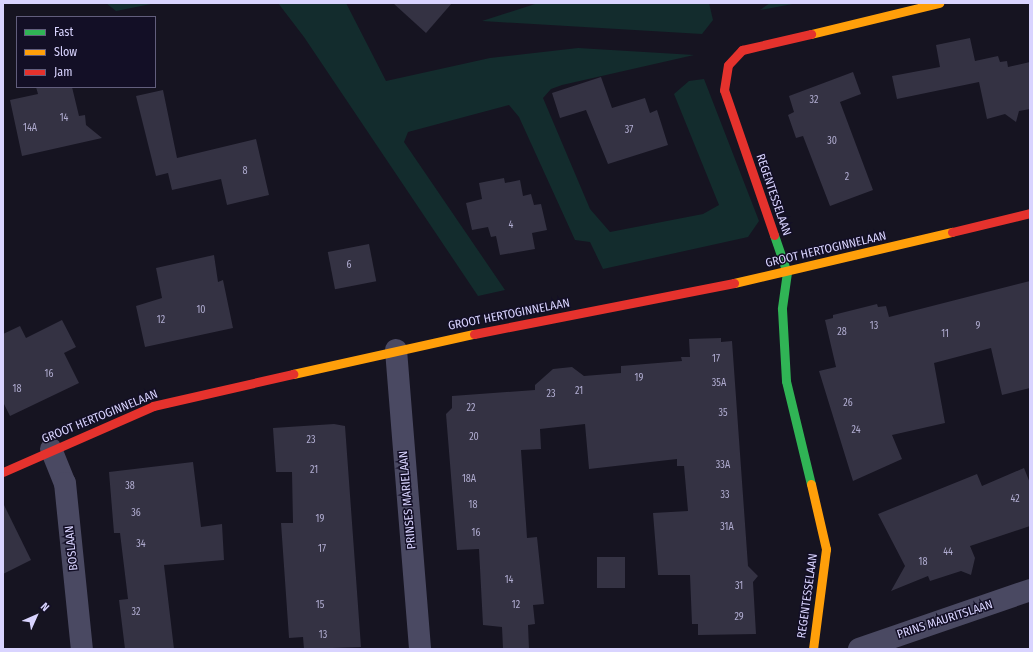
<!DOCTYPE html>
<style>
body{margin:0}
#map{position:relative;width:1033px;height:652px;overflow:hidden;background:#161421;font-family:"Fira Sans Condensed",sans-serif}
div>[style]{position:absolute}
.green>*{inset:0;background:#132c2d}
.building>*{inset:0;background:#343243;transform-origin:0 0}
.street>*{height:22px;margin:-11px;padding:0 11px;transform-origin:11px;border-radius:11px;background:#4a4962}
.fast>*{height:9px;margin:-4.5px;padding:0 4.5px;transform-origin:4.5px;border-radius:4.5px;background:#30b455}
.slow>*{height:9px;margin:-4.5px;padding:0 4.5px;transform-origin:4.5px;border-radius:4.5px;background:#ff9f0a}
.jam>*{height:9px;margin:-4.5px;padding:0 4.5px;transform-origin:4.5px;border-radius:4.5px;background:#e5322d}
span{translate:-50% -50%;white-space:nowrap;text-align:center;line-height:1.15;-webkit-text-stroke:3px #130f26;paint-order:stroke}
.number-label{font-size:10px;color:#b0acd0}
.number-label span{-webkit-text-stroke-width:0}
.street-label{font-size:12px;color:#d9d4ff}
.frame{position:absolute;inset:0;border:4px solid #d9d4ff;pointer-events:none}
.legend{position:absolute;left:16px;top:16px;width:140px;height:72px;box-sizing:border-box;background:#130f26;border:1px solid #625e7d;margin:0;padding:5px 7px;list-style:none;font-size:12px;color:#d9d4ff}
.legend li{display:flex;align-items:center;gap:8px;height:20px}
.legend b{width:20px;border:1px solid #625e7d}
.north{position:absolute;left:16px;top:596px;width:40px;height:40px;-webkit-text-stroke:3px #130f26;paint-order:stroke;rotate:45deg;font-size:11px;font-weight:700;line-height:16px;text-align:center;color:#d9d4ff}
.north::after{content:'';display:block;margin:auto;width:14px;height:18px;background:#d9d4ff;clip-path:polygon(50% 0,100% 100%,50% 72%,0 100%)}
</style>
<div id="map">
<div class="green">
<i style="clip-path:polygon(106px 3px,156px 3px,116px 11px)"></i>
<i style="clip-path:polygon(278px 3px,346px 3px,386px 81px,490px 58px,578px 48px,694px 55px,562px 85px,551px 89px,543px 98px,590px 209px,610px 232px,703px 214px,719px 205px,674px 94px,689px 81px,704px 79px,759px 221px,748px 237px,603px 269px,590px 242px,575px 240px,519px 117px,509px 105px,408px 132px,404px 142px,505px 290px,478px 296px,304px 37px)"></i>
<i style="clip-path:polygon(538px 3px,709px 3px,713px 20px,702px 34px,482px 21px)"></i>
<i style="clip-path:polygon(770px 3px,798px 3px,760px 10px)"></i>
</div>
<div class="building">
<i style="clip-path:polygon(393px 3px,452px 3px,426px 33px)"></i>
<i style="clip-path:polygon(970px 38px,975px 61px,998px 56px,1000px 62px,1007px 61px,1008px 67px,1030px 62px,1030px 109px,1019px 111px,1016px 122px,1005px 114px,987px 119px,979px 82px,897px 99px,892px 76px,940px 67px,936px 45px)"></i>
<i style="clip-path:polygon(853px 72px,861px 94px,840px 102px,873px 190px,830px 206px,803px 136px,796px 138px,788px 115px,794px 112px,789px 96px)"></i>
<i style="clip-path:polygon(601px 77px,612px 108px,645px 98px,650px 113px,657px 110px,668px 145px,608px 164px,586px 110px,560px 118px,552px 93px)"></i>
<i style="clip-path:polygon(36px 87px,72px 87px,79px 116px,85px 115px,86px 125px,102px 138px,22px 156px,10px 100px,38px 94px)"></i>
<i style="clip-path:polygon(163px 90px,177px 158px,256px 139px,269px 195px,227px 205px,221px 179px,172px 190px,168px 173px,156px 176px,136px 96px)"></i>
<i style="clip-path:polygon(504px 178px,505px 183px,520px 180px,523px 196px,531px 194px,534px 205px,541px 204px,547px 230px,532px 233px,535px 249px,500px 255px,496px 236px,491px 237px,488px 227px,472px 230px,466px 203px,482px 199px,479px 183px)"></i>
<i style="left:369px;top:244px;width:38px;height:42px;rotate:79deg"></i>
<i style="clip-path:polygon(214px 255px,218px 282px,223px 280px,233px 328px,145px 347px,136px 306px,162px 298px,156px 268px)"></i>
<i style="clip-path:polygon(1030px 281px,1030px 388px,1002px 395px,991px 348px,934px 363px,945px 423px,892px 435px,902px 459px,853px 481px,819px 371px,836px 367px,825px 320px,833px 318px,833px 315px,877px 304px,878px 307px,886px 306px,889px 317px)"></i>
<i style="clip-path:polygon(62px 320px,76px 347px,64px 353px,79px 383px,10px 416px,3px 402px,3px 334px,20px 326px,26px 338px)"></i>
<i style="clip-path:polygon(721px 338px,721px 342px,732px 341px,748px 566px,758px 576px,753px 582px,756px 634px,698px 635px,698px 624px,692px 624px,690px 575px,658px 575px,653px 513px,688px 511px,684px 466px,677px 466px,677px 459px,589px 469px,585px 424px,540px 429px,541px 449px,521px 450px,527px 538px,537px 537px,544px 604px,533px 605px,535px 624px,528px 625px,529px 649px,503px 649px,502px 627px,483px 625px,479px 549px,457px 550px,446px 414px,452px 408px,452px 396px,535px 390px,535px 385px,553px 369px,572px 367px,584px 376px,621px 373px,621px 366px,682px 361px,681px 357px,690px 357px,689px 339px)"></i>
<i style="clip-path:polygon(334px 424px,345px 426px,361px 647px,304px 649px,303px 637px,289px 638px,281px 523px,293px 523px,292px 472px,276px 472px,273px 428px)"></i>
<i style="clip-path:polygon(193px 462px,201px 527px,222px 524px,224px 560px,164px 565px,174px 649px,125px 649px,119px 600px,128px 599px,120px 533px,114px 533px,109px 472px)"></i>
<i style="clip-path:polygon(1024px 468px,1030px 483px,1030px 526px,970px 546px,975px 558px,971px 575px,961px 571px,930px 581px,928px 576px,891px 591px,905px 566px,878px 514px,977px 474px,982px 486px)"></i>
<i style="clip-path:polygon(3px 503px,31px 560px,3px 574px)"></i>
<i style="left:597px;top:557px;width:28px;height:31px"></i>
</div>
<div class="street">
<i style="left:396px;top:350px;width:300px;rotate:85.4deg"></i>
<i style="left:51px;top:449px;width:37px;rotate:68deg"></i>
<i style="left:65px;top:483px;width:167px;rotate:84.2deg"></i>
<i style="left:859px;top:649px;width:181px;rotate:-19deg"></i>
</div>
<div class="fast">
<i style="left:774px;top:235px;width:39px;rotate:71deg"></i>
<i style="left:787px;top:272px;width:37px;rotate:98deg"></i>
<i style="left:782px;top:309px;width:72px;rotate:86.8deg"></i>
<i style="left:786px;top:381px;width:106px;rotate:76.4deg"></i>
</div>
<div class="slow">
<i style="left:811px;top:34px;width:132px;rotate:-13.6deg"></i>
<i style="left:734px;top:283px;width:224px;rotate:-13.2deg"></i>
<i style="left:293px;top:374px;width:185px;rotate:-12.5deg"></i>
<i style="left:811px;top:484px;width:67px;rotate:77deg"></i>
<i style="left:826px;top:549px;width:101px;rotate:97.4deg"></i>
</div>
<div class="jam">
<i style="left:952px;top:232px;width:80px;rotate:-13.7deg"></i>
<i style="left:774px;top:235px;width:153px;rotate:-109deg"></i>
<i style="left:724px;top:90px;width:25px;rotate:-81deg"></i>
<i style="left:728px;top:65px;width:21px;rotate:-47deg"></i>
<i style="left:742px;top:50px;width:71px;rotate:-13.1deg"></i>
<i style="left:474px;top:334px;width:265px;rotate:-11.1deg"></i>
<i style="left:3px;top:472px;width:164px;rotate:-23.7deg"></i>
<i style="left:153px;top:406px;width:144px;rotate:-12.9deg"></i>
</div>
<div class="number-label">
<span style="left:814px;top:101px">32</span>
<span style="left:64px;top:119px">14</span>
<span style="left:30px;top:129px">14A</span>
<span style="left:629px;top:131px">37</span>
<span style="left:832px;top:142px">30</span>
<span style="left:245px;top:172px">8</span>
<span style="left:847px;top:178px">2</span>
<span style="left:511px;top:226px">4</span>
<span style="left:349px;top:266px">6</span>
<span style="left:201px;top:311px">10</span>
<span style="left:161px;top:321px">12</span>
<span style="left:874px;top:327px">13</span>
<span style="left:978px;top:327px">9</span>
<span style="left:842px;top:333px">28</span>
<span style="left:945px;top:335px">11</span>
<span style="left:716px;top:360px">17</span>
<span style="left:49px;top:375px">16</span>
<span style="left:639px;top:379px">19</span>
<span style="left:719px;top:384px">35A</span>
<span style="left:17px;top:390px">18</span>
<span style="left:579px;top:392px">21</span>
<span style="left:551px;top:395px">23</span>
<span style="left:848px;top:404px">26</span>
<span style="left:471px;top:409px">22</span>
<span style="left:723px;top:414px">35</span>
<span style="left:856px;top:431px">24</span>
<span style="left:474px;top:438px">20</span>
<span style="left:311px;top:441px">23</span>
<span style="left:723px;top:466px">33A</span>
<span style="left:314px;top:471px">21</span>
<span style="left:469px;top:480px">18A</span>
<span style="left:130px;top:487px">38</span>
<span style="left:725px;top:496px">33</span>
<span style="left:1015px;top:500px">42</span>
<span style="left:473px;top:506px">18</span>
<span style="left:136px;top:514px">36</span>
<span style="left:320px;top:520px">19</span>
<span style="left:727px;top:528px">31A</span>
<span style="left:476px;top:534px">16</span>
<span style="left:141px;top:545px">34</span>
<span style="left:322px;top:550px">17</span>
<span style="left:948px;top:553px">44</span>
<span style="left:923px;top:563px">18</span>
<span style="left:509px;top:581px">14</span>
<span style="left:739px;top:587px">31</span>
<span style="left:320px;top:606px">15</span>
<span style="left:516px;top:606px">12</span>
<span style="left:136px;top:613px">32</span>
<span style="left:739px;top:618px">29</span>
<span style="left:323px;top:636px">13</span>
</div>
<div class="street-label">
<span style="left:773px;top:195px;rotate:71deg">REGENTESSELAAN</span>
<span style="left:826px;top:250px;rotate:-13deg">GROOT HERTOGINNELAAN</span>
<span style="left:509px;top:315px;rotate:-11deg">GROOT HERTOGINNELAAN</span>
<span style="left:100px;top:417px;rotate:-22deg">GROOT HERTOGINNELAAN</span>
<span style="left:408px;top:500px;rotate:-95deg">PRINSES MARIELAAN</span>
<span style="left:72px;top:548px;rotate:-96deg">BOSLAAN</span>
<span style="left:808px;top:596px;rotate:-82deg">REGENTESSELAAN</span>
<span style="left:945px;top:620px;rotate:-18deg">PRINS MAURITSLAAN</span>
</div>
<div class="frame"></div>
<ul class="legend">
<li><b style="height:5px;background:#30b455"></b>Fast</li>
<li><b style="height:5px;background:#ff9f0a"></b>Slow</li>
<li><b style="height:5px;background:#e5322d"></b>Jam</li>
</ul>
<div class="north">N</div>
</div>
